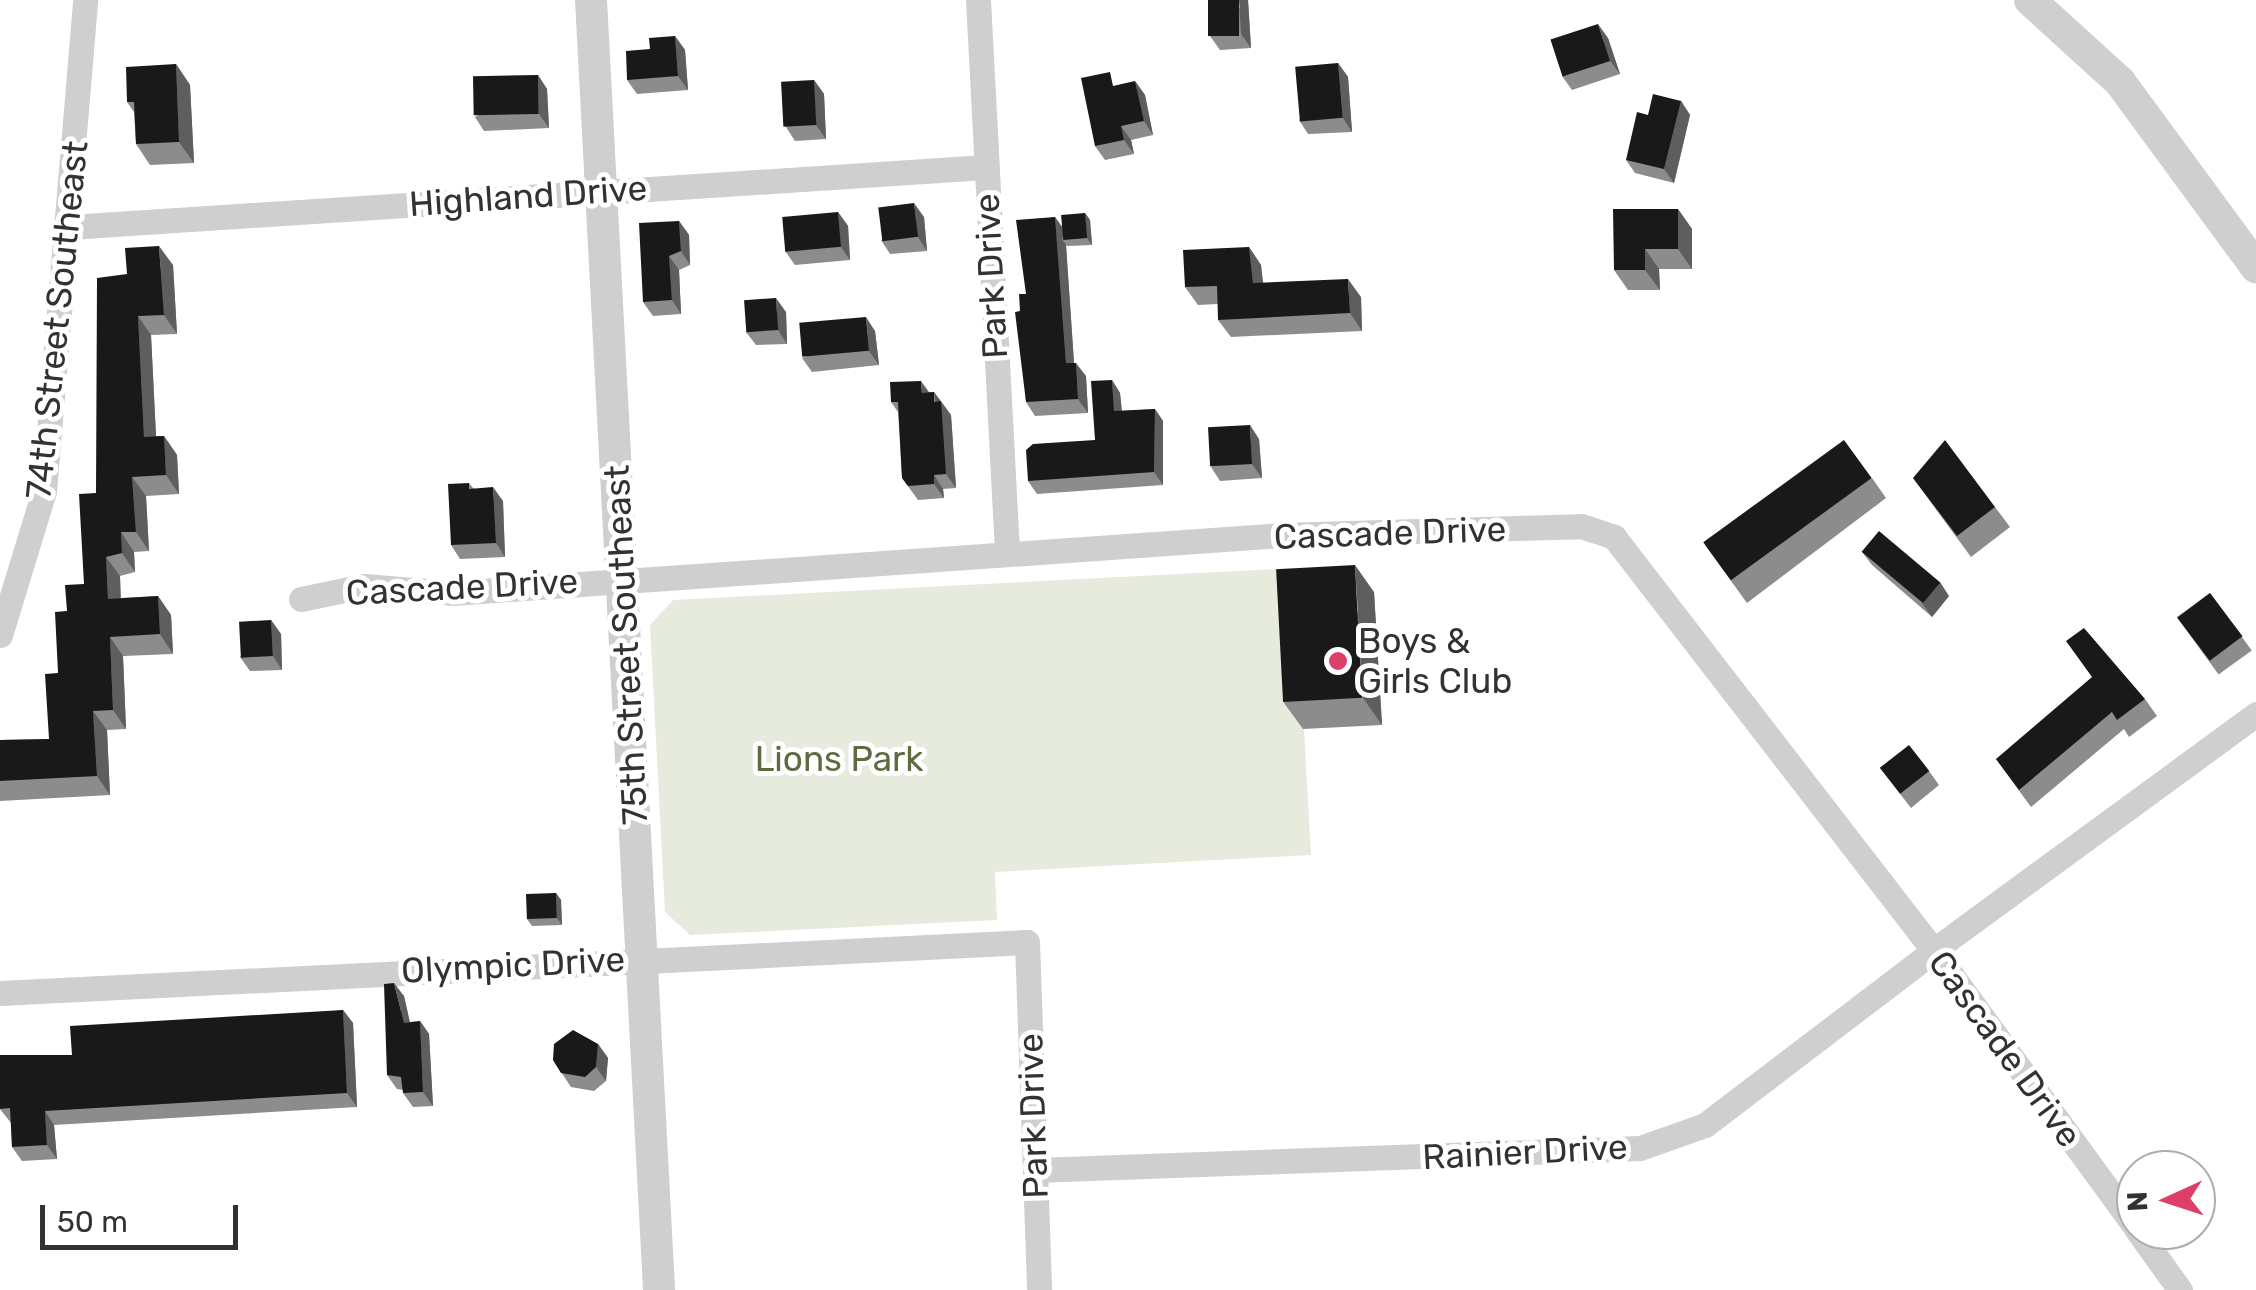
<!DOCTYPE html>
<style>
body{margin:0}
#map{position:relative;width:2256px;height:1290px;overflow:hidden;background:#fff;font-family:Rubik,sans-serif}
div>[style]{position:absolute}
.green>*{inset:0;background:#e7ebde}
.minor>*{height:25px;margin:-12.5px;padding:0 12.5px;transform-origin:12.5px;border-radius:12.5px;background:#cfcfcf}
.tertiary>*{height:32px;margin:-16px;padding:0 16px;transform-origin:16px;border-radius:16px;background:#cfcfcf}
.wall>*{inset:0;background:#8c8c8c;transform-origin:0 0}
.shaded-wall>*{inset:0;background:#5e5e5e}
.building>*{inset:0;background:#191919;transform-origin:0 0}
.dots>*{width:28px;height:28px;translate:-50% -50%;box-sizing:border-box;border:5px solid #fff;border-radius:50%}
span{translate:-50% -50%;white-space:nowrap;text-align:center;line-height:1.15;-webkit-text-stroke:10px #fff;paint-order:stroke}
.street-label{font-size:35px;color:#323232}
.poi-label{font-size:35px;color:#323232}
.left{translate:0 -50%;text-align:left}
.park-label{font-size:35px;color:#5d6c40}
.north{position:absolute;left:2116px;top:1150px;width:100px;height:100px;box-sizing:border-box;background:#fff;border:2px solid #adadad;border-radius:50%;rotate:267deg;font-size:28px;font-weight:700;line-height:40px;text-align:center;color:#323232}
.north::after{content:'';display:block;margin:auto;width:35px;height:45px;background:#de3f68;clip-path:polygon(50% 0,100% 100%,50% 72%,0 100%)}
.scale{position:absolute;left:40px;top:1205px;width:198px;height:45px;box-sizing:border-box;border:5px solid #323232;border-top:0;padding-left:12px;font-size:30px;line-height:35px;white-space:nowrap;color:#323232;-webkit-text-stroke:8px #fff;paint-order:stroke}
</style>
<div id="map">
<div class="green">
<i style="clip-path:polygon(1295px 568px,1311px 855px,995px 872px,997px 920px,690px 935px,665px 912px,650px 625px,673px 600px)"></i>
</div>
<div class="minor">
<i style="left:978px;top:0;width:552px;rotate:86.99deg"></i>
<i style="left:70px;top:227px;width:917px;rotate:-3.75deg"></i>
<i style="left:301px;top:599px;width:64px;rotate:-11.7deg"></i>
<i style="left:364px;top:586px;width:88px;rotate:4.5deg"></i>
<i style="left:452px;top:593px;width:833px;rotate:-3.99deg"></i>
<i style="left:1283px;top:535px;width:298px;rotate:-1.7deg"></i>
<i style="left:1581px;top:526px;width:35px;rotate:18deg"></i>
<i style="left:1614px;top:537px;width:523px;rotate:52.3deg"></i>
<i style="left:1934px;top:951px;width:343px;rotate:53.9deg"></i>
<i style="left:0;top:635px;width:151px;rotate:-73deg"></i>
<i style="left:44px;top:491px;width:493px;rotate:-85.2deg"></i>
<i style="left:1953px;top:936px;width:376px;rotate:-36.2deg"></i>
<i style="left:0;top:993px;width:1028px;rotate:-2.84deg"></i>
<i style="left:1027px;top:942px;width:348px;rotate:88deg"></i>
<i style="left:1035px;top:1170px;width:605px;rotate:-2.08deg"></i>
<i style="left:1640px;top:1148px;width:69px;rotate:-19.5deg"></i>
<i style="left:1705px;top:1125px;width:307px;rotate:-37.3deg"></i>
<i style="left:2137px;top:1230px;width:74px;rotate:54.4deg"></i>
</div>
<div class="tertiary">
<i style="left:591px;top:0;width:1292px;rotate:86.98deg"></i>
<i style="left:2030px;top:0;width:122px;rotate:42.3deg"></i>
<i style="left:2120px;top:82px;width:230px;rotate:53.7deg"></i>
</div>
<div class="wall">
<i style="clip-path:polygon(1248px 0,1251px 48px,1220px 50px,1210px 36px)"></i>
<i style="clip-path:polygon(675px 36px,685px 50px,688px 90px,637px 94px,627px 80px)"></i>
<i style="clip-path:polygon(1608px 38px,1620px 74px,1572px 90px,1562px 76px)"></i>
<i style="clip-path:polygon(1338px 63px,1348px 77px,1352px 132px,1308px 134px,1299px 120px)"></i>
<i style="clip-path:polygon(176px 64px,190px 85px,194px 163px,150px 165px,136px 144px,134px 112px,127px 102px)"></i>
<i style="clip-path:polygon(538px 75px,547px 89px,549px 128px,484px 131px,475px 117px)"></i>
<i style="clip-path:polygon(814px 80px,824px 94px,826px 139px,795px 141px,786px 127px)"></i>
<i style="clip-path:polygon(1135px 81px,1145px 95px,1153px 135px,1131px 140px,1134px 154px,1105px 160px,1095px 146px)"></i>
<i style="clip-path:polygon(1681px 101px,1690px 115px,1674px 183px,1635px 173px,1626px 160px,1648px 115px)"></i>
<i style="clip-path:polygon(1678px 209px,1692px 229px,1692px 269px,1659px 269px,1660px 290px,1628px 290px,1614px 270px)"></i>
<i style="clip-path:polygon(838px 212px,848px 226px,850px 260px,795px 265px,785px 251px)"></i>
<i style="clip-path:polygon(1085px 213px,1090px 220px,1092px 245px,1067px 246px,1066px 245px,1074px 363px,1086px 376px,1088px 413px,1035px 416px,1026px 402px,1020px 311px,1055px 217px,1061px 226px)"></i>
<i style="clip-path:polygon(924px 217px,927px 251px,890px 254px,881px 240px)"></i>
<i style="clip-path:polygon(679px 221px,689px 235px,690px 265px,679px 270px,681px 314px,653px 316px,643px 302px)"></i>
<i style="clip-path:polygon(1249px 247px,1261px 265px,1263px 283px,1361px 297px,1362px 331px,1231px 337px,1218px 320px,1218px 304px,1198px 305px,1185px 287px)"></i>
<i style="clip-path:polygon(173px 265px,177px 334px,151px 335px,156px 436px,164px 436px,177px 455px,179px 494px,146px 496px,149px 551px,134px 552px,135px 572px,120px 576px,121px 598px,158px 596px,171px 615px,173px 654px,123px 656px,126px 729px,107px 730px,110px 795px,0 801px,0 740px,49px 739px,67px 611px,84px 584px,127px 274px)"></i>
<i style="clip-path:polygon(786px 312px,787px 344px,756px 345px,746px 332px)"></i>
<i style="clip-path:polygon(875px 331px,879px 365px,812px 372px,802px 358px)"></i>
<i style="clip-path:polygon(1112px 380px,1120px 393px,1122px 411px,1155px 409px,1163px 421px,1163px 485px,1037px 494px,1028px 481px,1095px 440px)"></i>
<i style="clip-path:polygon(929px 392px,934px 392px,951px 415px,956px 488px,943px 489px,944px 498px,918px 500px,902px 478px,898px 412px,891px 402px)"></i>
<i style="clip-path:polygon(1259px 439px,1262px 478px,1220px 481px,1211px 467px)"></i>
<i style="clip-path:polygon(1872px 478px,1886px 498px,1747px 603px,1705px 545px)"></i>
<i style="clip-path:polygon(1913px 478px,1995px 507px,2010px 527px,1971px 557px)"></i>
<i style="clip-path:polygon(469px 483px,473px 488px,503px 501px,505px 557px,460px 559px,451px 545px)"></i>
<i style="clip-path:polygon(1862px 552px,1949px 596px,1932px 617px,1872px 565px)"></i>
<i style="clip-path:polygon(1374px 592px,1382px 725px,1303px 729px,1284px 703px)"></i>
<i style="left:2210px;top:593px;width:71px;height:41px;rotate:54deg"></i>
<i style="clip-path:polygon(271px 620px,281px 634px,282px 670px,250px 671px,240px 657px)"></i>
<i style="clip-path:polygon(2145px 699px,2157px 716px,2129px 737px,2124px 729px,2031px 807px,1996px 759px)"></i>
<i style="clip-path:polygon(1880px 768px,1929px 771px,1939px 785px,1911px 808px)"></i>
<i style="clip-path:polygon(556px 893px,561px 900px,562px 925px,532px 926px,527px 919px)"></i>
<i style="clip-path:polygon(404px 996px,410px 1022px,420px 1021px,429px 1034px,433px 1106px,413px 1107px,403px 1093px,403px 1090px,397px 1089px,387px 1075px)"></i>
<i style="clip-path:polygon(343px 1010px,353px 1023px,357px 1107px,54px 1125px,57px 1159px,22px 1161px,12px 1147px,11px 1123px,0 1109px,72px 1055px)"></i>
<i style="clip-path:polygon(598px 1044px,608px 1058px,606px 1081px,594px 1091px,571px 1087px,553px 1060px)"></i>
</div>
<div class="shaded-wall">
<i style="clip-path:polygon(1239px 0,1248px 0,1251px 48px,1241px 34px)"></i>
<i style="clip-path:polygon(1598px 24px,1608px 38px,1620px 74px,1610px 61px)"></i>
<i style="clip-path:polygon(675px 36px,685px 50px,688px 90px,678px 76px)"></i>
<i style="clip-path:polygon(1338px 63px,1348px 77px,1352px 132px,1343px 118px)"></i>
<i style="clip-path:polygon(176px 64px,190px 85px,194px 163px,179px 142px)"></i>
<i style="clip-path:polygon(538px 75px,547px 89px,549px 128px,539px 114px)"></i>
<i style="clip-path:polygon(814px 80px,824px 94px,826px 139px,816px 125px)"></i>
<i style="clip-path:polygon(1135px 81px,1145px 95px,1153px 135px,1144px 121px)"></i>
<i style="clip-path:polygon(1681px 101px,1690px 115px,1674px 183px,1664px 169px)"></i>
<i style="clip-path:polygon(1121px 126px,1131px 140px,1134px 154px,1124px 140px)"></i>
<i style="clip-path:polygon(914px 203px,924px 217px,927px 251px,918px 237px)"></i>
<i style="clip-path:polygon(1678px 209px,1692px 229px,1692px 269px,1678px 249px)"></i>
<i style="clip-path:polygon(838px 212px,848px 226px,850px 260px,841px 247px)"></i>
<i style="clip-path:polygon(1085px 213px,1090px 220px,1092px 245px,1087px 238px)"></i>
<i style="clip-path:polygon(1055px 217px,1065px 231px,1062px 239px,1066px 245px,1075px 377px,1066px 363px)"></i>
<i style="clip-path:polygon(679px 221px,689px 235px,690px 265px,681px 251px)"></i>
<i style="clip-path:polygon(159px 246px,173px 265px,177px 334px,164px 315px)"></i>
<i style="clip-path:polygon(1249px 247px,1261px 265px,1265px 301px,1253px 283px)"></i>
<i style="clip-path:polygon(1645px 249px,1659px 269px,1660px 290px,1645px 270px)"></i>
<i style="clip-path:polygon(669px 256px,679px 270px,681px 314px,672px 300px)"></i>
<i style="clip-path:polygon(1348px 279px,1361px 297px,1362px 331px,1350px 313px)"></i>
<i style="clip-path:polygon(776px 298px,786px 312px,787px 344px,778px 330px)"></i>
<i style="clip-path:polygon(138px 316px,151px 335px,157px 456px,144px 437px)"></i>
<i style="clip-path:polygon(866px 317px,875px 331px,879px 365px,869px 351px)"></i>
<i style="clip-path:polygon(1076px 363px,1086px 376px,1088px 413px,1078px 399px)"></i>
<i style="clip-path:polygon(1112px 380px,1120px 393px,1123px 424px,1114px 411px)"></i>
<i style="clip-path:polygon(921px 381px,931px 395px,922px 393px)"></i>
<i style="clip-path:polygon(934px 392px,951px 415px,956px 488px,946px 474px)"></i>
<i style="clip-path:polygon(1155px 409px,1163px 421px,1163px 485px,1154px 472px)"></i>
<i style="clip-path:polygon(1250px 425px,1259px 439px,1262px 478px,1252px 464px)"></i>
<i style="clip-path:polygon(164px 436px,177px 455px,179px 494px,166px 475px)"></i>
<i style="clip-path:polygon(934px 475px,943px 489px,944px 498px,934px 484px)"></i>
<i style="clip-path:polygon(132px 477px,146px 496px,149px 551px,136px 532px)"></i>
<i style="clip-path:polygon(493px 487px,503px 501px,505px 557px,496px 543px)"></i>
<i style="clip-path:polygon(121px 532px,134px 552px,135px 572px,122px 553px)"></i>
<i style="clip-path:polygon(106px 557px,120px 576px,121px 618px,108px 599px)"></i>
<i style="clip-path:polygon(1355px 565px,1374px 592px,1382px 725px,1363px 698px)"></i>
<i style="clip-path:polygon(1940px 582px,1949px 596px,1932px 617px,1922px 603px)"></i>
<i style="clip-path:polygon(158px 596px,171px 615px,173px 654px,160px 634px)"></i>
<i style="clip-path:polygon(271px 620px,281px 634px,282px 670px,273px 656px)"></i>
<i style="clip-path:polygon(110px 637px,123px 656px,126px 729px,113px 710px)"></i>
<i style="clip-path:polygon(93px 711px,107px 730px,110px 795px,97px 776px)"></i>
<i style="clip-path:polygon(556px 893px,561px 900px,562px 925px,557px 918px)"></i>
<i style="clip-path:polygon(394px 983px,404px 996px,413px 1037px,404px 1023px)"></i>
<i style="clip-path:polygon(343px 1010px,353px 1023px,357px 1107px,347px 1093px)"></i>
<i style="clip-path:polygon(420px 1021px,429px 1034px,433px 1106px,423px 1092px)"></i>
<i style="clip-path:polygon(598px 1044px,608px 1058px,606px 1081px,596px 1067px)"></i>
<i style="clip-path:polygon(45px 1111px,54px 1125px,57px 1159px,47px 1145px)"></i>
</div>
<div class="building">
<i style="left:1208px;top:0;width:31px;height:36px"></i>
<i style="left:1598px;top:24px;width:39px;height:50px;rotate:72deg"></i>
<i style="clip-path:polygon(675px 36px,678px 76px,627px 80px,626px 51px,650px 49px,649px 38px)"></i>
<i style="left:1338px;top:63px;width:55px;height:43px;rotate:85deg"></i>
<i style="clip-path:polygon(176px 64px,179px 142px,136px 144px,134px 102px,127px 102px,126px 67px)"></i>
<i style="clip-path:polygon(1110px 72px,1113px 86px,1135px 81px,1144px 121px,1121px 126px,1124px 140px,1095px 146px,1081px 78px)"></i>
<i style="left:538px;top:75px;width:39px;height:65px;rotate:89deg"></i>
<i style="left:814px;top:80px;width:45px;height:33px;rotate:87deg"></i>
<i style="clip-path:polygon(1653px 94px,1681px 101px,1664px 169px,1626px 160px,1637px 112px,1648px 115px)"></i>
<i style="left:914px;top:203px;width:34px;height:36px;rotate:83deg"></i>
<i style="clip-path:polygon(1613px 209px,1678px 209px,1678px 249px,1645px 249px,1645px 270px,1614px 270px)"></i>
<i style="left:838px;top:212px;width:35px;height:56px;rotate:85deg"></i>
<i style="left:1085px;top:213px;width:25px;height:24px;rotate:85deg"></i>
<i style="clip-path:polygon(1055px 217px,1066px 363px,1076px 363px,1078px 399px,1026px 402px,1015px 312px,1020px 311px,1019px 294px,1026px 294px,1016px 220px)"></i>
<i style="clip-path:polygon(679px 221px,681px 251px,669px 256px,672px 300px,643px 302px,639px 223px)"></i>
<i style="clip-path:polygon(159px 246px,164px 315px,138px 316px,144px 437px,164px 436px,166px 475px,132px 477px,136px 532px,121px 532px,122px 553px,106px 557px,108px 599px,158px 596px,160px 634px,110px 637px,113px 710px,93px 711px,97px 776px,0 781px,0 740px,49px 739px,45px 674px,58px 673px,55px 612px,67px 611px,65px 585px,84px 584px,79px 494px,96px 493px,97px 278px,127px 274px,125px 248px)"></i>
<i style="clip-path:polygon(1249px 247px,1253px 283px,1348px 279px,1350px 313px,1218px 320px,1217px 286px,1185px 287px,1183px 250px)"></i>
<i style="left:776px;top:298px;width:32px;height:32px;rotate:86deg"></i>
<i style="left:866px;top:317px;width:34px;height:67px;rotate:85deg"></i>
<i style="clip-path:polygon(1112px 380px,1114px 411px,1155px 409px,1154px 472px,1028px 481px,1026px 450px,1033px 444px,1095px 440px,1091px 381px)"></i>
<i style="clip-path:polygon(921px 381px,922px 393px,934px 392px,934px 402px,941px 401px,946px 474px,934px 475px,934px 484px,908px 486px,902px 478px,898px 402px,891px 402px,890px 382px)"></i>
<i style="left:1250px;top:425px;width:39px;height:42px;rotate:87deg"></i>
<i style="left:1844px;top:440px;width:47px;height:174px;rotate:54deg"></i>
<i style="clip-path:polygon(1945px 440px,1995px 507px,1957px 536px,1913px 478px)"></i>
<i style="clip-path:polygon(469px 483px,469px 489px,493px 487px,496px 543px,451px 545px,448px 484px)"></i>
<i style="left:1879px;top:531px;width:80px;height:27px;rotate:40deg"></i>
<i style="left:1355px;top:565px;width:133px;height:79px;rotate:87deg"></i>
<i style="left:2210px;top:593px;width:54px;height:41px;rotate:53deg"></i>
<i style="left:271px;top:620px;width:36px;height:32px;rotate:87deg"></i>
<i style="clip-path:polygon(2084px 628px,2145px 699px,2117px 720px,2112px 712px,2019px 790px,1996px 759px,2092px 677px,2066px 641px)"></i>
<i style="left:1909px;top:745px;width:33px;height:37px;rotate:52deg"></i>
<i style="left:556px;top:893px;width:25px;height:30px;rotate:88deg"></i>
<i style="clip-path:polygon(394px 983px,404px 1023px,420px 1021px,423px 1092px,403px 1093px,401px 1077px,387px 1075px,384px 984px)"></i>
<i style="clip-path:polygon(343px 1010px,347px 1093px,45px 1111px,47px 1145px,12px 1147px,10px 1108px,0 1109px,0 1055px,72px 1055px,70px 1026px)"></i>
<i style="clip-path:polygon(573px 1030px,598px 1044px,596px 1067px,585px 1077px,561px 1073px,553px 1060px,554px 1044px)"></i>
</div>
<div class="dots">
<i style="left:1338px;top:661px;background:#de3f68"></i>
</div>
<div class="street-label">
<span style="left:528px;top:196px;rotate:-4deg">Highland Drive</span>
<span style="left:991px;top:276px;rotate:-93deg">Park Drive</span>
<span style="left:57px;top:320px;rotate:-84deg">74th Street Southeast</span>
<span style="left:1390px;top:533px;rotate:-2deg">Cascade Drive</span>
<span style="left:462px;top:587px;rotate:-3deg">Cascade Drive</span>
<span style="left:626px;top:645px;rotate:-93deg">75th Street Southeast</span>
<span style="left:513px;top:965px;rotate:-3deg">Olympic Drive</span>
<span style="left:2005px;top:1049px;rotate:54deg">Cascade Drive</span>
<span style="left:1033px;top:1116px;rotate:-92deg">Park Drive</span>
<span style="left:1525px;top:1152px;rotate:-3deg">Rainier Drive</span>
</div>
<div class="poi-label">
<span class="left" style="left:1358px;top:661px">Boys &amp;<br>Girls Club</span>
</div>
<div class="park-label">
<span style="left:839px;top:759px">Lions Park</span>
</div>
<div class="north">N</div>
<div class="scale">50 m</div>
</div>
